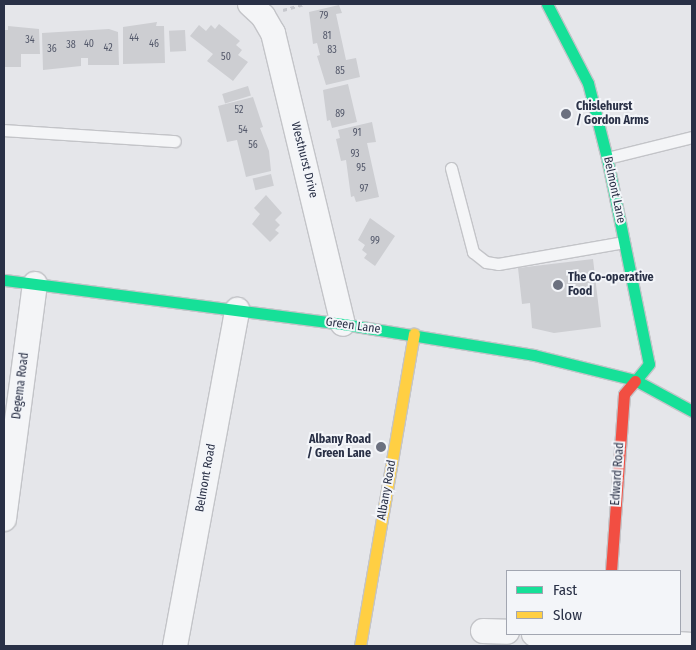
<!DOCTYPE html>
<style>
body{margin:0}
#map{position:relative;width:696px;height:650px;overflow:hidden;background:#e5e6ea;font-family:"Fira Sans Condensed",sans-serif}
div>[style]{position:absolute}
.building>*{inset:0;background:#cdced2;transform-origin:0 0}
.path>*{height:3px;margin-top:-1.5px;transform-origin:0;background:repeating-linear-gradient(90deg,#c6c7cd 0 4px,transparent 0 8px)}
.roads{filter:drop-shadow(1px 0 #c3c4c8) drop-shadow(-1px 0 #c3c4c8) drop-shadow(0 1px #c3c4c8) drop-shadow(0 -1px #c3c4c8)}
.lane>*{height:11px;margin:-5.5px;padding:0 5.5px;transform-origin:5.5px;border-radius:5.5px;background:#f4f5f7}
.street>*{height:24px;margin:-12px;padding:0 12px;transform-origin:12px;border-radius:12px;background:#f4f5f7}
.fast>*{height:11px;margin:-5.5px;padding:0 5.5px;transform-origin:5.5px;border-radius:5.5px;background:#16e098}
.slow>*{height:11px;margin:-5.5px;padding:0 5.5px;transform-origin:5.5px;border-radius:5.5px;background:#ffcf43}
.jam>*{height:11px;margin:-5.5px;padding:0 5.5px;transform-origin:5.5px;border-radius:5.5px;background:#f24e42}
.dots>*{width:14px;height:14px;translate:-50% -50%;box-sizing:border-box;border:2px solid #f3f5f9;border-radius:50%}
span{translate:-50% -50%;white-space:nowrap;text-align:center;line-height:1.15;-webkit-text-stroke:4px #f3f5f9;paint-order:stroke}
.number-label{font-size:10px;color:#53586a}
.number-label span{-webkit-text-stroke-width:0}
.poi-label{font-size:12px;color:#293046;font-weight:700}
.left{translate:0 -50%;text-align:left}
.right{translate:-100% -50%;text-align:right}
.street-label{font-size:12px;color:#293046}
.frame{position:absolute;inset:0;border:5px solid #293046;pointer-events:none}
.legend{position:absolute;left:506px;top:570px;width:175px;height:65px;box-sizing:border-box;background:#f3f5f9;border:1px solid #a2a6b1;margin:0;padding:6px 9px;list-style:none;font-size:15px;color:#293046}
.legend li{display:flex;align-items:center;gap:10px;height:25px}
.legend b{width:25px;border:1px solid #a2a6b1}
</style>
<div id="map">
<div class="building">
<i style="clip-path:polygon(339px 5px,342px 13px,336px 14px,346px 60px,356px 58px,360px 77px,326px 85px,317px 56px,320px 55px,317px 43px,313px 44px,309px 12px)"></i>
<i style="clip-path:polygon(157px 22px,156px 26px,164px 26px,165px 63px,123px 64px,123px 27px)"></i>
<i style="clip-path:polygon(219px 24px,240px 41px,236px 45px,242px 50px,238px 55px,248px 62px,233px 81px,207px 61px,213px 54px,190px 36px,199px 25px,206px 31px,211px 25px,215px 29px)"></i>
<i style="clip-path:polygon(8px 26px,39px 29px,40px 54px,21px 54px,21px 67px,4px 67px,4px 30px,8px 30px)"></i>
<i style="clip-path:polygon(109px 29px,118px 32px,119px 65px,88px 65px,88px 58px,81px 58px,81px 66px,43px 70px,42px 33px)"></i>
<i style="left:185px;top:30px;width:21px;height:16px;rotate:87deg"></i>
<i style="clip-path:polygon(348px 84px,357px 122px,332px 128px,330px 120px,327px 121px,323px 90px)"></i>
<i style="left:248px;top:86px;width:10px;height:27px;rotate:73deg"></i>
<i style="clip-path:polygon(253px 97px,263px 127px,260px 128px,269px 151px,271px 171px,246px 177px,237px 140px,227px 142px,218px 106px)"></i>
<i style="clip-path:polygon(372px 122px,376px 142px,367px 143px,379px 197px,356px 202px,354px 196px,351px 197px,346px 160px,341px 161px,336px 139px,340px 138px,338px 130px)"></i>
<i style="left:271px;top:174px;width:12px;height:19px;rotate:76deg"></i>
<i style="clip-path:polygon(266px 195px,282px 213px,275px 220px,280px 225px,275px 230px,279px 233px,270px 242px,252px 224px,260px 214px,254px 208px)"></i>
<i style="clip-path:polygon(370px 218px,395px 236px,375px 266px,364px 258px,367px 254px,362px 250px,365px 245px,358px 240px)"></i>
<i style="clip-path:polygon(593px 259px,601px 327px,554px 333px,532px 328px,530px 303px,522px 304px,518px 268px)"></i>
</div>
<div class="path">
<i style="left:283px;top:10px;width:22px;rotate:-16deg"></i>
</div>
<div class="roads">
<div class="lane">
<i style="left:4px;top:130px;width:171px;rotate:3.7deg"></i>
<i style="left:607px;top:158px;width:88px;rotate:-13.9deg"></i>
<i style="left:451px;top:168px;width:87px;rotate:75.3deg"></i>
<i style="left:473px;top:252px;width:16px;rotate:38deg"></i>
<i style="left:486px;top:262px;width:12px;rotate:9deg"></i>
<i style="left:498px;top:264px;width:128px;rotate:-9.9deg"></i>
</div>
<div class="street">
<i style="left:250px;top:4px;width:18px;rotate:43deg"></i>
<i style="left:263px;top:16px;width:20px;rotate:60deg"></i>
<i style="left:273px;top:33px;width:299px;rotate:76.5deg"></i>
<i style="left:4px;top:519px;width:237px;rotate:-82.5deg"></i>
<i style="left:483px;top:631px;width:24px;rotate:2deg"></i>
<i style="left:534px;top:634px;width:158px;rotate:4deg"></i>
<i style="left:175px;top:646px;width:342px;rotate:-79.5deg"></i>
</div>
<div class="fast">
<i style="left:547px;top:4px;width:89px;rotate:62.6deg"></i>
<i style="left:588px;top:83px;width:77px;rotate:75.8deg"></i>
<i style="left:607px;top:158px;width:210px;rotate:78.5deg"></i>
<i style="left:649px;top:364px;width:22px;rotate:129deg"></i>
<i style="left:4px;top:280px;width:342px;rotate:7.4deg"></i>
<i style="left:343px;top:324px;width:193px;rotate:9.2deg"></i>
<i style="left:534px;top:355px;width:104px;rotate:13.9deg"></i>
<i style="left:635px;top:380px;width:65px;rotate:28.5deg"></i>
</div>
<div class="slow">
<i style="left:360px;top:646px;width:317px;rotate:-80.2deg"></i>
</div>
<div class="jam">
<i style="left:611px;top:571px;width:177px;rotate:-85.8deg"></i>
<i style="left:624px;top:394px;width:17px;rotate:-50deg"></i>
</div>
</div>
<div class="dots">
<i style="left:566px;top:114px;background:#6b707f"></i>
<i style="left:558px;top:285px;background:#6b707f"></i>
<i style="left:381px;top:447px;background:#6b707f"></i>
</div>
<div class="number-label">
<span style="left:324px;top:17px">79</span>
<span style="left:327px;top:37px">81</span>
<span style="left:134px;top:39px">44</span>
<span style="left:30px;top:41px">34</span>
<span style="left:89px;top:45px">40</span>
<span style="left:154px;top:45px">46</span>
<span style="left:71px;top:46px">38</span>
<span style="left:108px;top:49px">42</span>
<span style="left:52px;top:50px">36</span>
<span style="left:332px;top:51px">83</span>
<span style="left:226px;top:58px">50</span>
<span style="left:340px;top:72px">85</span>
<span style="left:239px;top:111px">52</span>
<span style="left:340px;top:115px">89</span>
<span style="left:243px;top:131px">54</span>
<span style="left:357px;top:134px">91</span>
<span style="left:253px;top:146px">56</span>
<span style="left:355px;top:155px">93</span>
<span style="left:361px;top:169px">95</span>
<span style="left:364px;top:190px">97</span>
<span style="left:375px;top:242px">99</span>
</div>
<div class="poi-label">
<span class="left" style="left:576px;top:114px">Chislehurst<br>/ Gordon Arms</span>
<span class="left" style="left:568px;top:285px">The Co-operative<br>Food</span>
<span class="right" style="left:371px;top:447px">Albany Road<br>/ Green Lane</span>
</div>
<div class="street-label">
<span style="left:304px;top:160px;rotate:76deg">Westhurst Drive</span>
<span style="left:614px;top:190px;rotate:78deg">Belmont Lane</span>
<span style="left:353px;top:326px;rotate:8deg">Green Lane</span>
<span style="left:21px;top:386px;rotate:-83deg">Degema Road</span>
<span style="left:618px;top:474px;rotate:-86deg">Edward Road</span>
<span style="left:206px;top:478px;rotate:-80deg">Belmont Road</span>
<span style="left:387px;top:490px;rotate:-80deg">Albany Road</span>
</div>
<div class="frame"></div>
<ul class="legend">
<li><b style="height:6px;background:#16e098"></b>Fast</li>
<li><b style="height:6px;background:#ffcf43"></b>Slow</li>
</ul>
</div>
